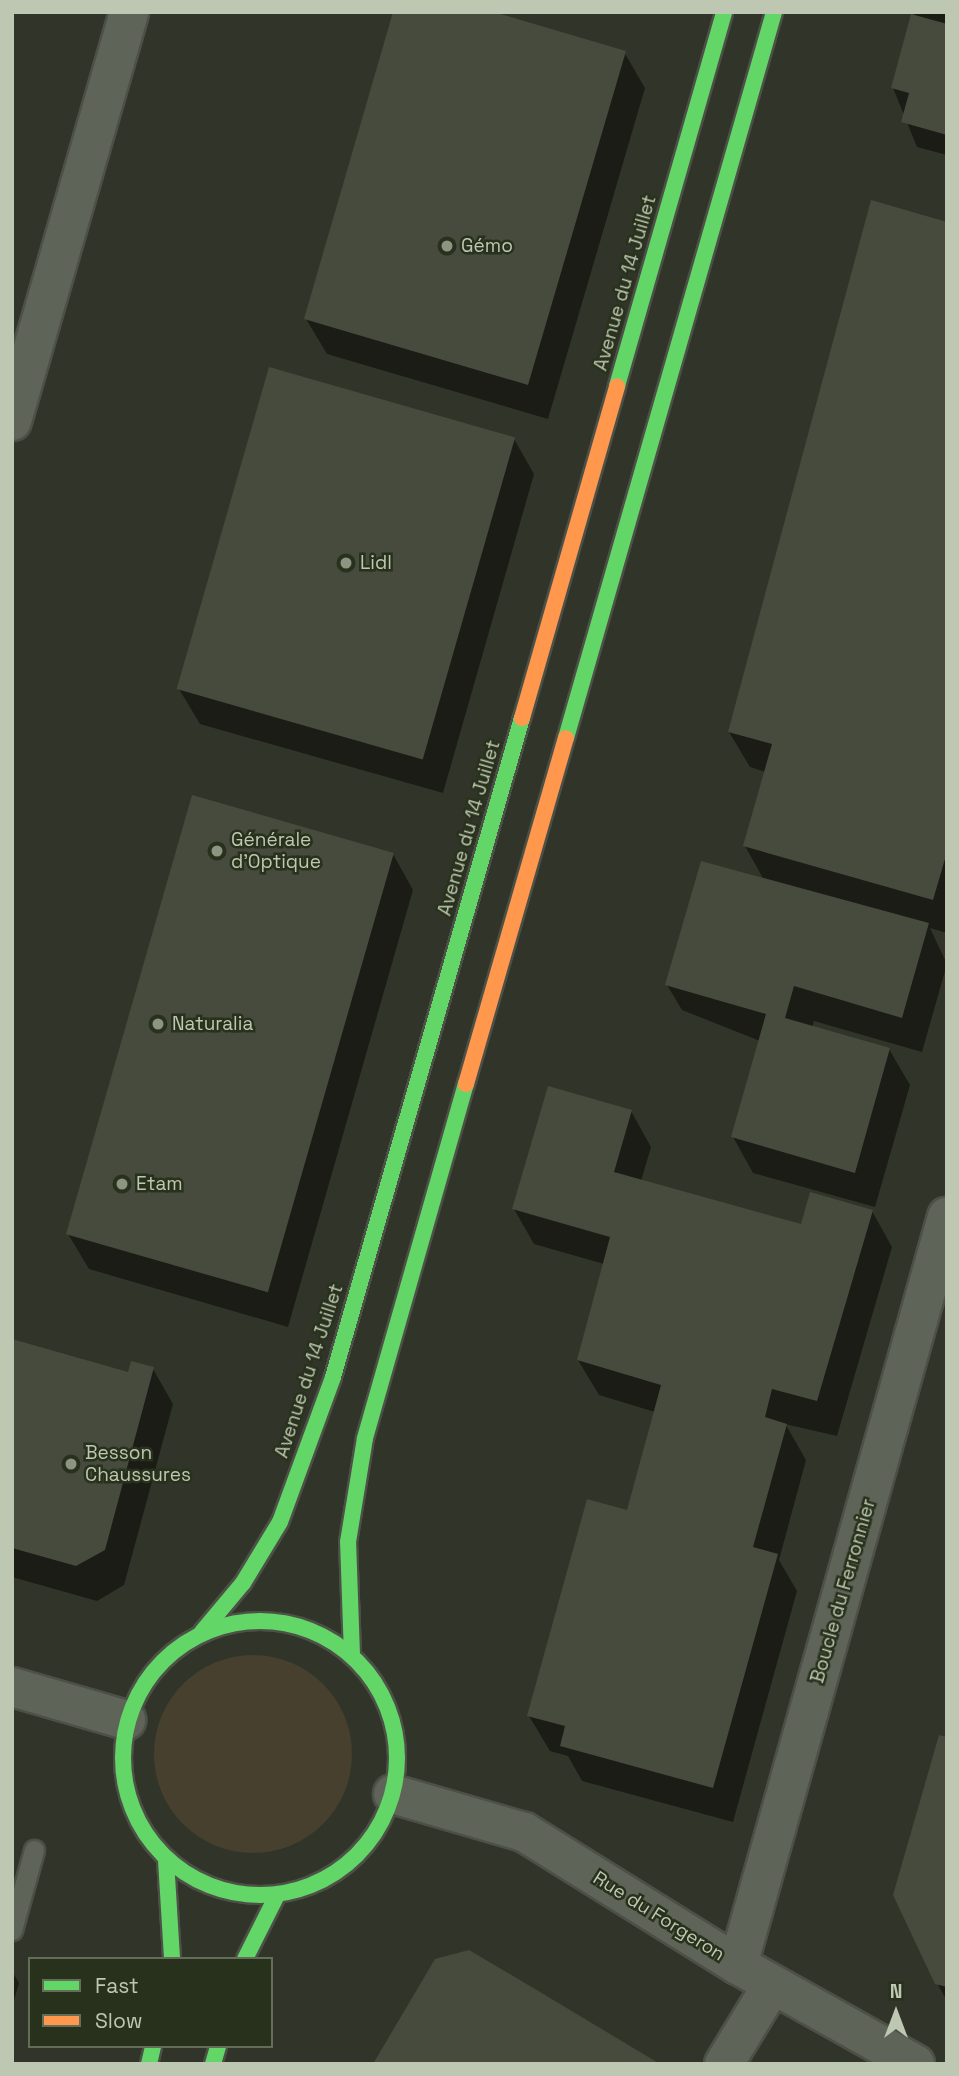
<!DOCTYPE html>
<meta charset="utf-8">
<style>
body{margin:0}
#map{position:relative;width:959px;height:2076px;overflow:hidden;background:#313529;font-family:"Space Grotesk",sans-serif}
div>[style]{position:absolute}
.green>*{inset:0;background:#47402e}
.round{border-radius:50%}
.shadow>*{inset:0;background:#0007}
.building>*{inset:0;background:#464b3e;transform-origin:0 0}
.roads{filter:drop-shadow(2px 0 #4d5047) drop-shadow(-2px 0 #4d5047) drop-shadow(0 2px #4d5047) drop-shadow(0 -2px #4d5047)}
.lane>*{height:19px;margin:-9.5px;padding:0 9.5px;transform-origin:9.5px;border-radius:9.5px;background:#5f6459}
.street>*{height:38px;margin:-19px;padding:0 19px;transform-origin:19px;border-radius:19px;background:#5f6459}
.fast>*{height:16px;margin:-8px;padding:0 8px;transform-origin:8px;border-radius:8px;background:#63d668}
.fast>.ring{margin:-8px;padding:0;box-sizing:content-box;background:none;border:16px solid #63d668;border-radius:50%}
.slow>*{height:16px;margin:-8px;padding:0 8px;transform-origin:8px;border-radius:8px;background:#ff974d}
.dots>*{width:19px;height:19px;translate:-50% -50%;box-sizing:border-box;border:4px solid #28311c;border-radius:50%}
span{translate:-50% -50%;white-space:nowrap;text-align:center;line-height:1.15;-webkit-text-stroke:5px #28311c;paint-order:stroke}
.poi-label{font-size:19px;color:#bec7b2}
.left{translate:0 -50%;text-align:left}
.street-label{font-size:19px;color:#bec7b2}
.frame{position:absolute;inset:0;border:14px solid #bec7b2;pointer-events:none}
.legend{position:absolute;left:28px;top:1957px;width:245px;height:91px;box-sizing:border-box;background:#28311c;border:2px solid #646d58;margin:0;padding:9px 12px;list-style:none;font-size:21px;color:#bec7b2}
.legend li{display:flex;align-items:center;gap:14px;height:35px}
.legend b{width:35px;border:2px solid #646d58}
.north{position:absolute;left:861px;top:1978px;width:70px;height:70px;-webkit-text-stroke:5px #28311c;paint-order:stroke;rotate:0deg;font-size:19px;font-weight:700;line-height:28px;text-align:center;color:#bec7b2}
.north::after{content:'';display:block;margin:auto;width:24px;height:32px;background:#bec7b2;clip-path:polygon(50% 0,100% 100%,50% 72%,0 100%)}
</style>
<div id="map">
<div class="green">
<i class="round" style="left:154px;top:1655px;width:198px;height:198px"></i>
</div>
<div class="shadow">
<i style="clip-path:polygon(915px 12px,947px 12px,947px 155px,917px 147px,893px 88px)"></i>
<i style="clip-path:polygon(624px 52px,645px 88px,548px 419px,327px 354px,306px 319px)"></i>
<i style="clip-path:polygon(947px 224px,947px 933px,930px 928px,947px 964px,922px 1052px,814px 1021px,812px 1028px,889px 1049px,910px 1085px,875px 1207px,753px 1173px,733px 1137px,760px 1041px,682px 1010px,667px 985px,764px 880px,745px 846px,766px 772px,750px 767px,729px 732px)"></i>
<i style="clip-path:polygon(514px 439px,534px 474px,443px 793px,200px 724px,179px 689px)"></i>
<i style="clip-path:polygon(393px 854px,413px 890px,288px 1327px,89px 1269px,68px 1234px)"></i>
<i style="clip-path:polygon(631px 1111px,651px 1147px,641px 1181px,802px 1226px,872px 1211px,892px 1247px,837px 1436px,776px 1422px,786px 1425px,806px 1460px,779px 1560px,797px 1591px,733px 1822px,582px 1781px,568px 1756px,550px 1751px,529px 1716px,628px 1512px,655px 1412px,599px 1395px,578px 1360px,604px 1264px,534px 1244px,514px 1209px)"></i>
<i style="clip-path:polygon(12px 1341px,129px 1374px,153px 1369px,173px 1404px,124px 1585px,97px 1601px,12px 1577px)"></i>
<i style="clip-path:polygon(947px 1739px,947px 2001px,937px 1983px)"></i>
<i style="clip-path:polygon(12px 1971px,19px 1983px,12px 2007px)"></i>
</div>
<div class="building">
<i style="clip-path:polygon(393px 12px,494px 12px,626px 51px,528px 385px,304px 319px)"></i>
<i style="clip-path:polygon(911px 14px,947px 24px,947px 135px,901px 122px,909px 93px,891px 88px)"></i>
<i style="clip-path:polygon(871px 200px,947px 222px,947px 852px,933px 900px,743px 846px,772px 744px,728px 732px)"></i>
<i style="left:269px;top:367px;width:256px;height:335px;rotate:16deg"></i>
<i style="left:192px;top:795px;width:210px;height:457px;rotate:16deg"></i>
<i style="clip-path:polygon(701px 861px,929px 923px,902px 1018px,794px 986px,785px 1018px,890px 1048px,855px 1173px,731px 1137px,766px 1014px,665px 985px)"></i>
<i style="clip-path:polygon(548px 1086px,632px 1110px,614px 1172px,801px 1224px,810px 1192px,873px 1210px,817px 1401px,772px 1389px,765px 1417px,787px 1424px,753px 1547px,778px 1554px,713px 1788px,560px 1746px,565px 1726px,527px 1716px,587px 1499px,627px 1510px,661px 1385px,577px 1360px,610px 1237px,512px 1209px)"></i>
<i style="clip-path:polygon(12px 1339px,128px 1372px,131px 1361px,154px 1367px,105px 1550px,76px 1566px,12px 1548px)"></i>
<i style="clip-path:polygon(939px 1735px,947px 1737px,947px 1987px,935px 1984px,893px 1895px)"></i>
<i style="clip-path:polygon(469px 1950px,535px 1989px,660px 2064px,373px 2064px,435px 1959px)"></i>
</div>
<div class="roads">
<div class="lane">
<i style="left:12px;top:1930px;width:83px;rotate:-74.6deg"></i>
</div>
<div class="street">
<i style="left:12px;top:421px;width:425px;rotate:-74deg"></i>
<i style="left:12px;top:1687px;width:119px;rotate:16.1deg"></i>
<i style="left:393px;top:1794px;width:136px;rotate:16.2deg"></i>
<i style="left:524px;top:1832px;width:252px;rotate:31.9deg"></i>
<i style="left:738px;top:1965px;width:203px;rotate:29.2deg"></i>
<i style="left:738px;top:1965px;width:777px;rotate:-74.39deg"></i>
<i style="left:724px;top:2064px;width:92px;rotate:-58.7deg"></i>
</div>
<div class="fast">
<i style="left:617px;top:386px;width:389px;rotate:-74deg"></i>
<i style="left:566px;top:738px;width:755px;rotate:-74.01deg"></i>
<i class="ring" style="left:123px;top:1621px;width:258px;height:258px"></i>
<i style="left:202px;top:1632px;width:64px;rotate:-50.1deg"></i>
<i style="left:243px;top:1583px;width:71px;rotate:-58.8deg"></i>
<i style="left:280px;top:1522px;width:154px;rotate:-69.9deg"></i>
<i style="left:333px;top:1377px;width:686px;rotate:-74deg"></i>
<i style="left:352px;top:1655px;width:113px;rotate:-92deg"></i>
<i style="left:348px;top:1542px;width:105px;rotate:-80.7deg"></i>
<i style="left:365px;top:1438px;width:368px;rotate:-74.1deg"></i>
<i style="left:166px;top:1860px;width:99px;rotate:86.5deg"></i>
<i style="left:245px;top:1959px;width:72px;rotate:-63.4deg"></i>
<i style="left:149px;top:2064px;width:18px;rotate:-77deg"></i>
<i style="left:213px;top:2064px;width:19px;rotate:-74deg"></i>
</div>
<div class="slow">
<i style="left:522px;top:718px;width:345px;rotate:-74deg"></i>
<i style="left:466px;top:1084px;width:360px;rotate:-73.9deg"></i>
</div>
</div>
<div class="dots">
<i style="left:447px;top:246px;background:#8d9482"></i>
<i style="left:346px;top:563px;background:#8d9482"></i>
<i style="left:217px;top:851px;background:#8d9482"></i>
<i style="left:158px;top:1024px;background:#8d9482"></i>
<i style="left:122px;top:1184px;background:#8d9482"></i>
<i style="left:71px;top:1464px;background:#8d9482"></i>
</div>
<div class="poi-label">
<span class="left" style="left:461px;top:246px">Gémo</span>
<span class="left" style="left:360px;top:563px">Lidl</span>
<span class="left" style="left:231px;top:851px">Générale<br>d'Optique</span>
<span class="left" style="left:172px;top:1024px">Naturalia</span>
<span class="left" style="left:136px;top:1184px">Etam</span>
<span class="left" style="left:85px;top:1464px">Besson<br>Chaussures</span>
</div>
<div class="street-label">
<span style="left:625px;top:283px;rotate:-74deg">Avenue du 14 Juillet</span>
<span style="left:469px;top:828px;rotate:-74deg">Avenue du 14 Juillet</span>
<span style="left:309px;top:1371px;rotate:-72deg">Avenue du 14 Juillet</span>
<span style="left:843px;top:1591px;rotate:-74deg">Boucle du Ferronnier</span>
<span style="left:659px;top:1916px;rotate:32deg">Rue du Forgeron</span>
</div>
<div class="frame"></div>
<ul class="legend">
<li><b style="height:9px;background:#63d668"></b>Fast</li>
<li><b style="height:9px;background:#ff974d"></b>Slow</li>
</ul>
<div class="north">N</div>
</div>
